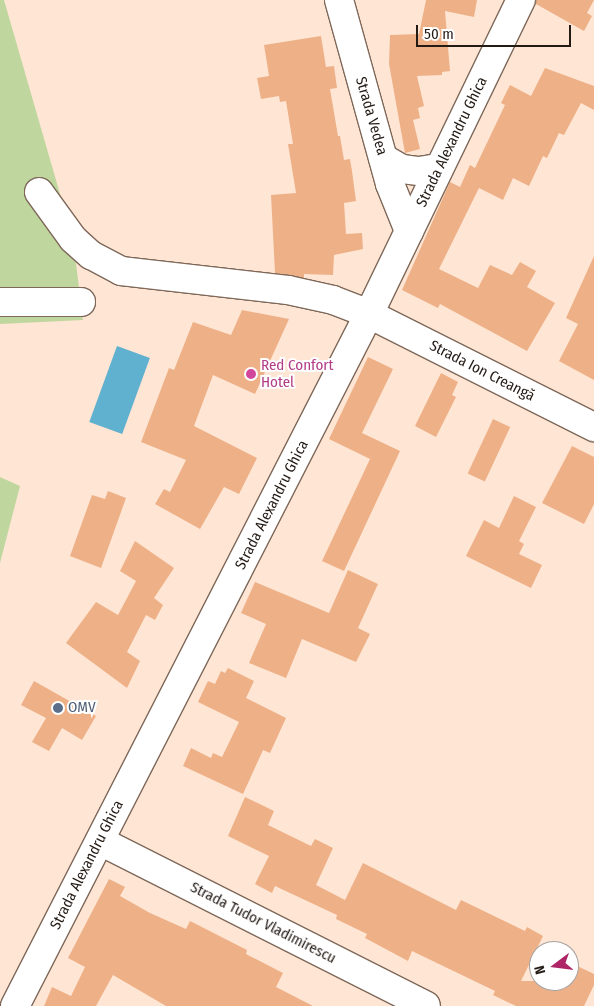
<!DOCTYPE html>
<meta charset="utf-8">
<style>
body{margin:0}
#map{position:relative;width:594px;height:1006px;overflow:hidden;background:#ffe5d4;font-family:"Fira Sans Condensed",sans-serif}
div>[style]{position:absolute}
.green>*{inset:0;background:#bfd79e}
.water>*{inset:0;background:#60b0cf;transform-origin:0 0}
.building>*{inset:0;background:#eeb187;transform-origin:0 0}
.roads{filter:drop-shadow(1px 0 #7e6859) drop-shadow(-1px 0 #7e6859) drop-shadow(0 1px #7e6859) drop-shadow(0 -1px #7e6859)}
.minor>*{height:28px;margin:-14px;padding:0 14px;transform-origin:14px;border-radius:14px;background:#fff}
.dots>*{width:14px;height:14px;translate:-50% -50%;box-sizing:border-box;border:2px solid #fff;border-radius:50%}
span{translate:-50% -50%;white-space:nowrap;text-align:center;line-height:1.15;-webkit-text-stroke:4px #fff;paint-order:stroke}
.street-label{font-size:15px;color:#231a14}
.hotel-label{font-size:15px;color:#b23c85}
.left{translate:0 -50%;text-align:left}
.service-label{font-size:15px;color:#4e5e75}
.north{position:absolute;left:529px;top:941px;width:50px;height:50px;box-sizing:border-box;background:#fff;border:1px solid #a7a3a1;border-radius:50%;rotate:255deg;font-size:14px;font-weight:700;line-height:20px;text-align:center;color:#231a14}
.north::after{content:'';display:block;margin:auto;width:18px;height:22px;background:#ae2467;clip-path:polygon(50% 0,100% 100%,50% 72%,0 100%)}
.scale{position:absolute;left:416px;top:25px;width:155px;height:22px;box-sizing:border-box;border:2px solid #231a14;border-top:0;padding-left:6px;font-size:15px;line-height:18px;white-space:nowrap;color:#231a14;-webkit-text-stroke:4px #fff;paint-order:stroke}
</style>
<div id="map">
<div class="green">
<i style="clip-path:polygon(0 0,4px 0,73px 239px,83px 320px,0 324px)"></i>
<i style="clip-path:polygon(0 477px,20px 486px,0 563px)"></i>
</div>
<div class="water">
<i style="left:117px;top:346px;width:35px;height:81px;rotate:20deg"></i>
</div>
<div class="building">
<i style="clip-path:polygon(426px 0,477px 0,474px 17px,445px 11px,450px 71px,442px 72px,442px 75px,417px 76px,424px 106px,418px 108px,420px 118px,413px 120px,420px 149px,405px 153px,389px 64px,390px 35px,419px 34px)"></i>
<i style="clip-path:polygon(536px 0,594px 0,587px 13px,592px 16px,584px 31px,536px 4px)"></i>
<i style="clip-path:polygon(321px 36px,326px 67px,334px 66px,337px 88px,330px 89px,338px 136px,340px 136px,344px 160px,350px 159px,352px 171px,356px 201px,344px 203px,346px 234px,362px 233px,363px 249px,334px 255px,333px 275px,304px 274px,304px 278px,275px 273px,271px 195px,296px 193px,288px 144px,293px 144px,286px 101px,280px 102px,279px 96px,261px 99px,257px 78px,269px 76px,264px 45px)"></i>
<i style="clip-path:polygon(545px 68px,594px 86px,594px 110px,581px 103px,564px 135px,559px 133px,547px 158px,543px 156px,529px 186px,513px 178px,503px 200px,479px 188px,439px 269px,478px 288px,490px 265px,512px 275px,520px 262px,536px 271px,527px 287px,555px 303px,527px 351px,440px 304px,438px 308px,402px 290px,450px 182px,460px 187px,470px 165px,475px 168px,505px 105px,501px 103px,510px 85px,531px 96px)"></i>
<i style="clip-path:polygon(594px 256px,594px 380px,559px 361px,578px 324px,566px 318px)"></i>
<i style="clip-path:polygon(242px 310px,289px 319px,255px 394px,213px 375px,194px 426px,257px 458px,239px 494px,224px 487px,200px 529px,155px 504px,164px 489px,170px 492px,186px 460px,141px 442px,169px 368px,174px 370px,193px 322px,231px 335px)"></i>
<i style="clip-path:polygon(368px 357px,393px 369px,362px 433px,400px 451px,344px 571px,322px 561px,370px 459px,329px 439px)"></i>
<i style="clip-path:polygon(441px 373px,458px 382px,452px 395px,456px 397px,436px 437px,415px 426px)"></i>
<i style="left:493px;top:419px;width:19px;height:60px;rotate:25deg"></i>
<i style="clip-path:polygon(572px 446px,594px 457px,594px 504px,584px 524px,542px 503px)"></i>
<i style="clip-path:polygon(108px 491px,126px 498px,101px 568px,70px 556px,92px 495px,105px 499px)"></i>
<i style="clip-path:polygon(514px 496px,536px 507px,519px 541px,524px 544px,519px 554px,542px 565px,531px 588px,466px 556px,484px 520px,499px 528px)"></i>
<i style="clip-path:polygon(135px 541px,174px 568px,154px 598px,163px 605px,155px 620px,146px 615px,127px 652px,140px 661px,127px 688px,66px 643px,96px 602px,118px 615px,136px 581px,120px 571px)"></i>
<i style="clip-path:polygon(348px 570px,378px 584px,358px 628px,370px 634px,356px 662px,302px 639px,286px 678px,249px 663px,266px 624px,241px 613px,255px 582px,329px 613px)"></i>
<i style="clip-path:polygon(228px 668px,254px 681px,246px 698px,286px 718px,270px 753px,263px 750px,243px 794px,183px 766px,191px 748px,211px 758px,213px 753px,222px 757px,239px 722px,198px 702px,208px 681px,215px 684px,221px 671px,225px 673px)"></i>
<i style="clip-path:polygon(34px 681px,96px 716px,82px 740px,62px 728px,49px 751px,32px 742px,46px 718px,21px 705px)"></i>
<i style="clip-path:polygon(245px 797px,274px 811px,268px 825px,311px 846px,315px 839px,333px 848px,316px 885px,345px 900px,363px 863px,456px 910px,461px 900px,525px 931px,527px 927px,543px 936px,521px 981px,569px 981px,569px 962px,594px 974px,594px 985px,584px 1006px,516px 1006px,493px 995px,495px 991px,412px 951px,408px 961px,365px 938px,367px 934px,336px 919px,337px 915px,275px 886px,272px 893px,255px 884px,269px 856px,228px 836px)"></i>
<i style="clip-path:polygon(109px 879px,125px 887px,120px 896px,150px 913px,186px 929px,190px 921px,247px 950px,246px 954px,283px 973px,276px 987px,313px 1006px,166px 1006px,113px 975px,96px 1006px,44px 1006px,52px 987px,71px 996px,85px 967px,68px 958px)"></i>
</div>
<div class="roads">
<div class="minor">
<i style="left:339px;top:0;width:191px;rotate:74.5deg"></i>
<i style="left:390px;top:184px;width:51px;rotate:68deg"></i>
<i style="left:383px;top:158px;width:22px;rotate:30deg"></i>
<i style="left:402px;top:169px;width:17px;rotate:7deg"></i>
<i style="left:419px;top:171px;width:20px;rotate:-9deg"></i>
<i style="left:39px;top:192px;width:58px;rotate:54.1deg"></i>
<i style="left:73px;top:239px;width:24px;rotate:42deg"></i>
<i style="left:91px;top:255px;width:34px;rotate:28deg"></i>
<i style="left:121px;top:271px;width:168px;rotate:6.5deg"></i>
<i style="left:288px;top:290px;width:46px;rotate:12.5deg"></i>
<i style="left:333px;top:300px;width:39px;rotate:21deg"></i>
<i style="left:369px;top:314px;width:252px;rotate:26.7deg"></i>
<i style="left:0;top:302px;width:81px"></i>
<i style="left:100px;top:841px;width:365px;rotate:26.8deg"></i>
<i style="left:15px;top:1006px;width:777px;rotate:-62.91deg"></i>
<i style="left:369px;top:314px;width:349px;rotate:-64.2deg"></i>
</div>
</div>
<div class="dots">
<i style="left:251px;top:374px;background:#d1479c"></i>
<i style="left:58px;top:708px;background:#5c6f8a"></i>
</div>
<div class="street-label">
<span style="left:371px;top:116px;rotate:74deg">Strada Vedea</span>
<span style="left:452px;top:142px;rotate:-64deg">Strada Alexandru Ghica</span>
<span style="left:482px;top:371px;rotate:27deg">Strada Ion Creangă</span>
<span style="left:272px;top:505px;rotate:-63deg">Strada Alexandru Ghica</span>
<span style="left:87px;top:865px;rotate:-63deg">Strada Alexandru Ghica</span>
<span style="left:263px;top:923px;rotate:27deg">Strada Tudor Vladimirescu</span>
</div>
<div class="hotel-label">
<span class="left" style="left:261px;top:374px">Red Confort<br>Hotel</span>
</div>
<div class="service-label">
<span class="left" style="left:68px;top:708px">OMV</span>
</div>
<div class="north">N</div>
<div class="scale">50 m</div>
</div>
